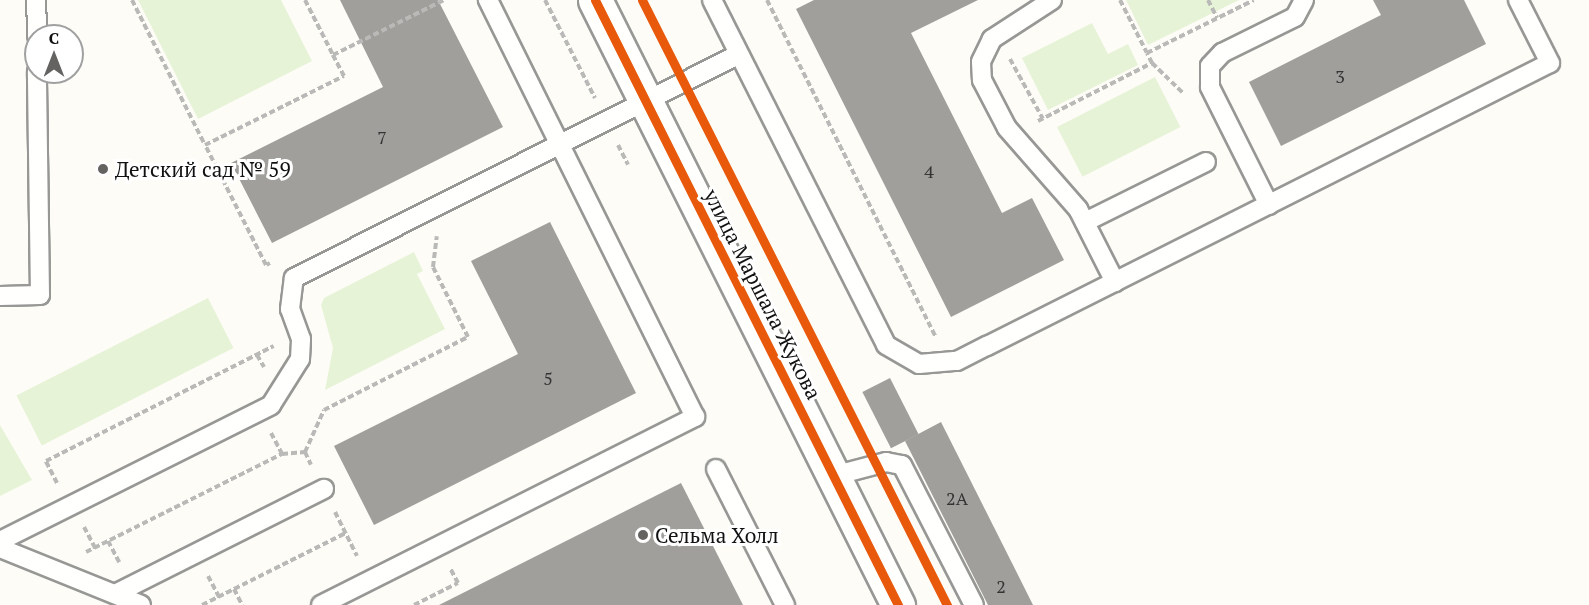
<!DOCTYPE html>
<meta charset="utf-8">
<style>
body{margin:0}
#map{position:relative;width:1589px;height:605px;overflow:hidden;background:#fdfcf7;font-family:"PT Serif",serif}
div>[style]{position:absolute}
.green>*{inset:0;background:#e7f3d7;transform-origin:0 0}
.building>*{inset:0;background:#a19f9c;transform-origin:0 0}
.path>*{height:4px;margin-top:-2px;transform-origin:0;background:repeating-linear-gradient(90deg,#b9b9b8 0 6px,transparent 0 9px)}
.roads{filter:drop-shadow(2px 0 #979795) drop-shadow(-2px 0 #979795) drop-shadow(0 2px #979795) drop-shadow(0 -2px #979795)}
.lane>*{height:18px;margin:-9px;padding:0 9px;transform-origin:9px;border-radius:9px;background:#fffffe}
.street>*{height:33px;margin:-16.5px;padding:0 16.5px;transform-origin:16.5px;border-radius:16.5px;background:#fffffe}
.cycleway>*{height:9px;margin:-4.5px;padding:0 4.5px;transform-origin:4.5px;border-radius:4.5px;background:#e8590c}
.dots>*{width:16px;height:16px;translate:-50% -50%;box-sizing:border-box;border:3px solid #fff;border-radius:50%}
span{translate:-50% -50%;white-space:nowrap;text-align:center;line-height:1.15;-webkit-text-stroke:6px #fff;paint-order:stroke}
.number-label{font-size:18px;color:#353434}
.number-label span{-webkit-text-stroke-width:0}
.poi-label{font-size:21px;color:#111}
.left{translate:0 -50%;text-align:left}
.street-label{font-size:21px;color:#111}
.north{position:absolute;left:24px;top:24px;width:60px;height:60px;box-sizing:border-box;background:#fff;border:2px solid #a0a0a0;border-radius:50%;rotate:0deg;font-size:16px;font-weight:700;line-height:24px;text-align:center;color:#111}
.north::after{content:'';display:block;margin:auto;width:21px;height:27px;background:#646362;clip-path:polygon(50% 0,100% 100%,50% 72%,0 100%)}
</style>
<div id="map">
<div class="green">
<i style="clip-path:polygon(138px 0,281px 0,312px 61px,198px 119px)"></i>
<i style="clip-path:polygon(1126px 0,1239px 0,1148px 45px)"></i>
<i style="clip-path:polygon(1092px 23px,1108px 54px,1128px 44px,1138px 65px,1048px 110px,1022px 58px)"></i>
<i style="left:1155px;top:77px;width:56px;height:110px;rotate:63deg"></i>
<i style="clip-path:polygon(414px 252px,423px 271px,417px 274px,445px 329px,325px 390px,333px 348px,321px 305px,324px 298px)"></i>
<i style="left:208px;top:298px;width:56px;height:215px;rotate:63deg"></i>
<i style="clip-path:polygon(0 425px,32px 480px,0 496px)"></i>
</div>
<div class="building">
<i style="clip-path:polygon(340px 0,438px 0,503px 127px,272px 243px,231px 163px,383px 87px)"></i>
<i style="clip-path:polygon(814px 0,978px 0,911px 33px,1002px 213px,1032px 198px,1064px 260px,951px 317px,796px 9px)"></i>
<i style="clip-path:polygon(1373px 0,1464px 0,1486px 44px,1281px 146px,1249px 82px,1381px 15px)"></i>
<i style="clip-path:polygon(550px 222px,636px 393px,374px 525px,334px 446px,518px 354px,471px 261px)"></i>
<i style="left:890px;top:378px;width:63px;height:31px;rotate:63deg"></i>
<i style="clip-path:polygon(941px 422px,1017px 573px,1033px 605px,988px 605px,905px 441px)"></i>
<i style="clip-path:polygon(681px 483px,743px 605px,439px 605px)"></i>
</div>
<div class="path">
<i style="left:132px;top:0;width:162px;rotate:63.3deg"></i>
<i style="left:305px;top:0;width:62px;rotate:63deg"></i>
<i style="left:545px;top:0;width:110px;rotate:63deg"></i>
<i style="left:642px;top:0;width:65px;rotate:63.4deg"></i>
<i style="left:767px;top:0;width:377px;rotate:63.4deg"></i>
<i style="left:1120px;top:0;width:59px;rotate:63deg"></i>
<i style="left:1147px;top:53px;width:119px;rotate:-26.4deg"></i>
<i style="left:1208px;top:0;width:20px;rotate:63deg"></i>
<i style="left:1010px;top:59px;width:68px;rotate:61.2deg"></i>
<i style="left:1152px;top:63px;width:43px;rotate:44.1deg"></i>
<i style="left:695px;top:105px;width:376px;rotate:63.3deg"></i>
<i style="left:1038px;top:121px;width:128px;rotate:-27deg"></i>
<i style="left:1152px;top:63px;width:11px;rotate:-117deg"></i>
<i style="left:618px;top:145px;width:22px;rotate:63deg"></i>
<i style="left:270px;top:263px;width:4px;rotate:153deg"></i>
<i style="left:266px;top:265px;width:135px;rotate:-116.9deg"></i>
<i style="left:205px;top:145px;width:155px;rotate:-26.4deg"></i>
<i style="left:344px;top:76px;width:24px;rotate:-118deg"></i>
<i style="left:333px;top:55px;width:124px;rotate:-26.4deg"></i>
<i style="left:257px;top:355px;width:14px;rotate:60deg"></i>
<i style="left:271px;top:433px;width:24px;rotate:62deg"></i>
<i style="left:305px;top:452px;width:46px;rotate:-65.7deg"></i>
<i style="left:324px;top:410px;width:161px;rotate:-26.9deg"></i>
<i style="left:468px;top:337px;width:78px;rotate:-116.6deg"></i>
<i style="left:433px;top:267px;width:31px;rotate:-83deg"></i>
<i style="left:305px;top:452px;width:14px;rotate:65deg"></i>
<i style="left:57px;top:483px;width:25px;rotate:-117deg"></i>
<i style="left:46px;top:461px;width:255px;rotate:-26.8deg"></i>
<i style="left:335px;top:512px;width:49px;rotate:63.4deg"></i>
<i style="left:84px;top:527px;width:24px;rotate:62deg"></i>
<i style="left:108px;top:541px;width:24px;rotate:62deg"></i>
<i style="left:86px;top:552px;width:219px;rotate:-26.6deg"></i>
<i style="left:282px;top:454px;width:23px;rotate:-5deg"></i>
<i style="left:208px;top:576px;width:24px;rotate:62deg"></i>
<i style="left:234px;top:589px;width:18px;rotate:63deg"></i>
<i style="left:202px;top:605px;width:161px;rotate:-26.6deg"></i>
<i style="left:414px;top:605px;width:49px;rotate:-26.6deg"></i>
<i style="left:458px;top:583px;width:17px;rotate:-118deg"></i>
</div>
<div class="roads">
<div class="lane">
<i style="left:36px;top:0;width:36px;rotate:88deg"></i>
<i style="left:712px;top:0;width:386px;rotate:63.2deg"></i>
<i style="left:886px;top:345px;width:38px;rotate:30deg"></i>
<i style="left:919px;top:364px;width:38px;rotate:-5deg"></i>
<i style="left:957px;top:361px;width:34px;rotate:-27deg"></i>
<i style="left:987px;top:346px;width:630px;rotate:-26.69deg"></i>
<i style="left:1550px;top:63px;width:71px;rotate:-116.9deg"></i>
<i style="left:1052px;top:0;width:72px;rotate:147deg"></i>
<i style="left:992px;top:39px;width:25px;rotate:116deg"></i>
<i style="left:981px;top:62px;width:18px;rotate:87deg"></i>
<i style="left:982px;top:80px;width:54px;rotate:62.5deg"></i>
<i style="left:1007px;top:128px;width:108px;rotate:48.8deg"></i>
<i style="left:1078px;top:209px;width:82px;rotate:63.1deg"></i>
<i style="left:1269px;top:205px;width:132px;rotate:-116.6deg"></i>
<i style="left:1210px;top:87px;width:21px;rotate:-90deg"></i>
<i style="left:1210px;top:66px;width:18px;rotate:-47deg"></i>
<i style="left:1222px;top:53px;width:81px;rotate:-26.3deg"></i>
<i style="left:1295px;top:17px;width:19px;rotate:-62deg"></i>
<i style="left:1085px;top:222px;width:135px;rotate:-26.4deg"></i>
<i style="left:0;top:296px;width:40px;rotate:-1.4deg"></i>
<i style="left:40px;top:295px;width:223px;rotate:-90.8deg"></i>
<i style="left:716px;top:469px;width:153px;rotate:63.1deg"></i>
<i style="left:833px;top:476px;width:55px;rotate:-14.8deg"></i>
<i style="left:886px;top:462px;width:16px;rotate:11deg"></i>
<i style="left:902px;top:465px;width:157px;rotate:62.8deg"></i>
<i style="left:0;top:541px;width:303px;rotate:-26.6deg"></i>
<i style="left:271px;top:405px;width:54px;rotate:-57.8deg"></i>
<i style="left:300px;top:359px;width:20px;rotate:-87deg"></i>
<i style="left:301px;top:339px;width:32px;rotate:-110deg"></i>
<i style="left:290px;top:309px;width:31px;rotate:-83deg"></i>
<i style="left:294px;top:278px;width:498px;rotate:-26.7deg"></i>
<i style="left:0;top:548px;width:152px;rotate:22deg"></i>
<i style="left:115px;top:594px;width:234px;rotate:-26.7deg"></i>
<i style="left:321px;top:605px;width:419px;rotate:-26.7deg"></i>
<i style="left:695px;top:417px;width:466px;rotate:-116.4deg"></i>
</div>
<div class="street">
<i style="left:595px;top:0;width:677px;rotate:63.4deg"></i>
</div>
</div>
<div class="cycleway">
<i style="left:595px;top:0;width:677px;rotate:63.4deg"></i>
<i style="left:642px;top:0;width:678px;rotate:63.25deg"></i>
</div>
<div class="dots">
<i style="left:103px;top:169px;background:#646362"></i>
<i style="left:643px;top:535px;background:#646362"></i>
</div>
<div class="number-label">
<span style="left:1340px;top:76px">3</span>
<span style="left:382px;top:137px">7</span>
<span style="left:929px;top:171px">4</span>
<span style="left:548px;top:378px">5</span>
<span style="left:957px;top:498px">2А</span>
<span style="left:1001px;top:586px">2</span>
</div>
<div class="poi-label">
<span class="left" style="left:115px;top:169px">Детский сад № 59</span>
<span class="left" style="left:655px;top:535px">Сельма Холл</span>
</div>
<div class="street-label">
<span style="left:763px;top:294px;rotate:63deg">улица Маршала Жукова</span>
</div>
<div class="north">С</div>
</div>
